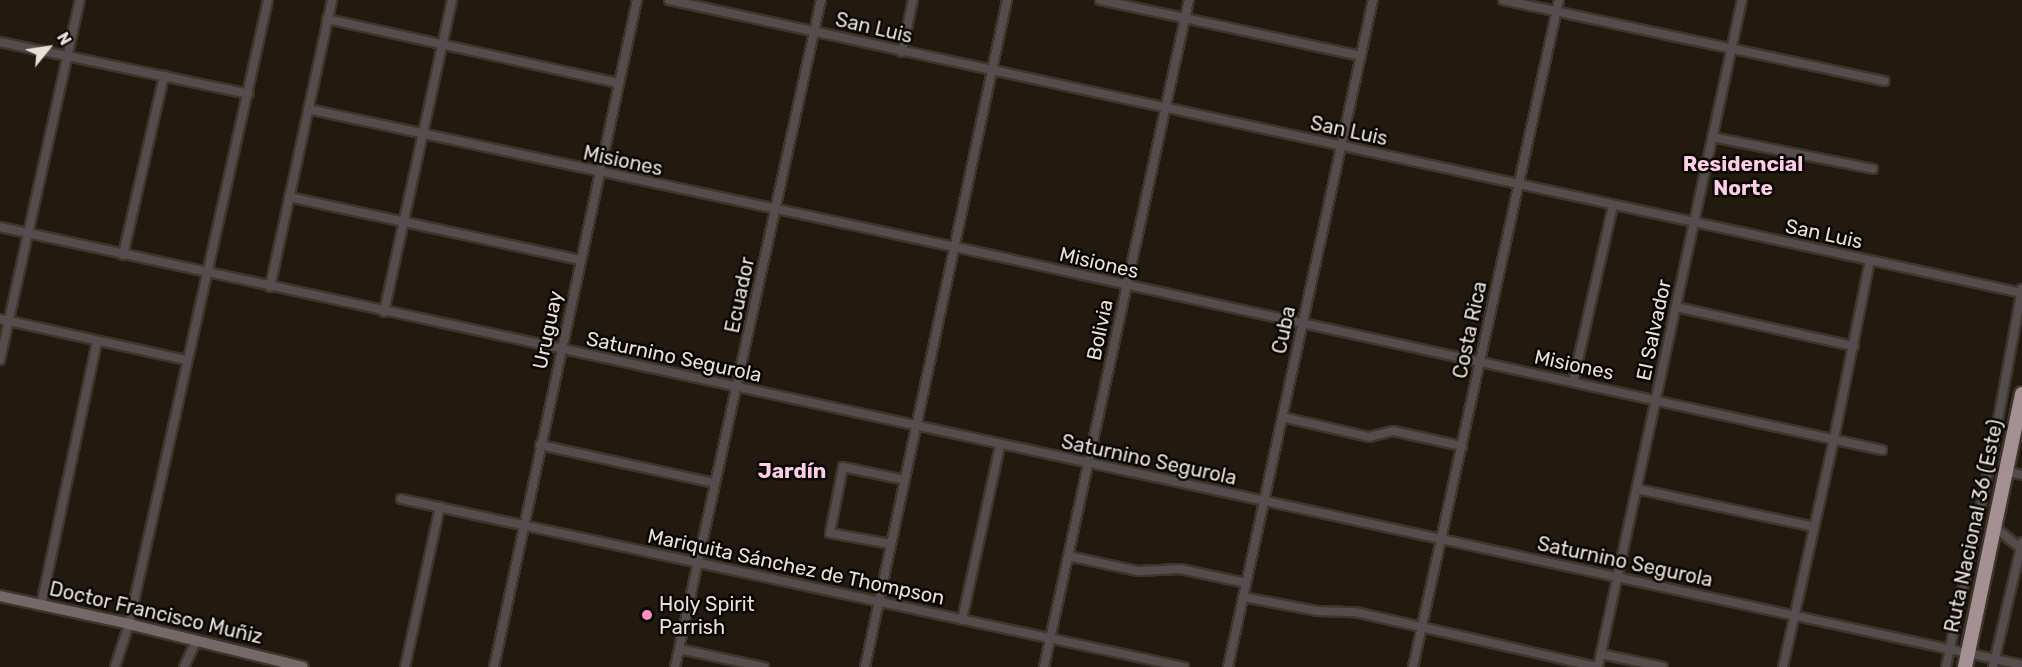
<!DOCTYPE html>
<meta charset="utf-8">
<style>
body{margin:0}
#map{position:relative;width:2022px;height:667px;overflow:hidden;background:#221a0f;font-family:Rubik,sans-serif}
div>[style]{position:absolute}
.roads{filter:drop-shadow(2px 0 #3e362b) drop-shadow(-2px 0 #3e362b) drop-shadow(0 2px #3e362b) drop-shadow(0 -2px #3e362b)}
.street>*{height:8px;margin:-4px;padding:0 4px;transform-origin:4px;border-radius:4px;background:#544d4d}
.secondary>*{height:10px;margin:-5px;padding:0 5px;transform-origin:5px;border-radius:5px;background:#756869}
.highway>*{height:14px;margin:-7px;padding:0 7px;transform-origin:7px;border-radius:7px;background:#a49092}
.dots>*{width:16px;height:16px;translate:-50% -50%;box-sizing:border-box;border:3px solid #090603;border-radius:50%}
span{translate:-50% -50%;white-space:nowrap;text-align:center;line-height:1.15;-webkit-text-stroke:5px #090603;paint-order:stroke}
.street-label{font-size:20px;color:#e7e1da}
.poi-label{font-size:20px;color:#e7e1da}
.left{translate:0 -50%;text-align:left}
.neighbourhood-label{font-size:21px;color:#fccde4;font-weight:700}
.north{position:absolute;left:18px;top:18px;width:60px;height:60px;-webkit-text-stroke:4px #090603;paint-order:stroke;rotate:60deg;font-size:16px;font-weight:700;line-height:24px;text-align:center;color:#e7e1da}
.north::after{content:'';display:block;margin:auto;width:21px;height:27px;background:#e7e1da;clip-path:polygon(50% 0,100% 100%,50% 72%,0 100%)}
</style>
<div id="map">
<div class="roads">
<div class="street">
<i style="left:669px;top:0;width:1384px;rotate:12.22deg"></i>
<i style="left:1100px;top:0;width:267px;rotate:12.1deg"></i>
<i style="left:1503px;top:0;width:390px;rotate:12deg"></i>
<i style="left:327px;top:19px;width:299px;rotate:12.4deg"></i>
<i style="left:0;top:42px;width:254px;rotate:11.8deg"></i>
<i style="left:902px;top:52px;width:53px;rotate:-78.1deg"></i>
<i style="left:308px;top:109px;width:662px;rotate:12.04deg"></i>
<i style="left:955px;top:247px;width:949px;rotate:12.35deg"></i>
<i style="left:1712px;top:137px;width:164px;rotate:11.2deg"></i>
<i style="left:289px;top:197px;width:298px;rotate:12.2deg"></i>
<i style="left:0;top:227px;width:2069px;rotate:12.22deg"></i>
<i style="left:123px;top:255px;width:184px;rotate:-77.1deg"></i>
<i style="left:270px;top:287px;width:294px;rotate:-77.8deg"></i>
<i style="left:1676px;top:307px;width:182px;rotate:12.4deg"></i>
<i style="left:384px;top:312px;width:319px;rotate:-77.7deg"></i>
<i style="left:0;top:319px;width:190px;rotate:12.4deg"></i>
<i style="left:0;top:360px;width:369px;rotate:-77.5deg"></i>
<i style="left:1573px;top:382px;width:180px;rotate:-77.2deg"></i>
<i style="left:1282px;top:417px;width:89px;rotate:12.9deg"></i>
<i style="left:1369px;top:437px;width:25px;rotate:-14deg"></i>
<i style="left:1393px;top:431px;width:71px;rotate:12.3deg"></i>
<i style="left:540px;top:445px;width:179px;rotate:12.3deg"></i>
<i style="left:2006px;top:471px;width:16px;rotate:14deg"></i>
<i style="left:1637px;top:489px;width:181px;rotate:12.1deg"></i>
<i style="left:401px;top:499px;width:801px;rotate:12.11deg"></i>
<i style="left:1995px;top:527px;width:33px;rotate:40deg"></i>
<i style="left:891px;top:544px;width:62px;rotate:-169.8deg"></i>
<i style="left:830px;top:533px;width:67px;rotate:-78.9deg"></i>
<i style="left:843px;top:467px;width:63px;rotate:11.8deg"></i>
<i style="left:1068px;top:556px;width:72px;rotate:12.1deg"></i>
<i style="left:1138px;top:571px;width:42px;rotate:-2.7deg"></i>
<i style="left:1180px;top:569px;width:67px;rotate:12deg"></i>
<i style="left:1243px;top:597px;width:75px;rotate:10.7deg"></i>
<i style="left:1317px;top:611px;width:38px;rotate:2deg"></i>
<i style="left:1355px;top:612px;width:249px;rotate:12.8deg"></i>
<i style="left:41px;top:605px;width:270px;rotate:-78deg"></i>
<i style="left:962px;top:620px;width:179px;rotate:-77.7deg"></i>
<i style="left:679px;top:649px;width:87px;rotate:12deg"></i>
<i style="left:1601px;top:654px;width:63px;rotate:11.8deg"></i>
<i style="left:115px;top:667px;width:45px;rotate:-72deg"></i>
<i style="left:129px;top:624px;width:639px;rotate:-77.44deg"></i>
<i style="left:184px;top:667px;width:29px;rotate:-65deg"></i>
<i style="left:405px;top:667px;width:164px;rotate:-77.7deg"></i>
<i style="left:494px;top:667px;width:682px;rotate:-77.9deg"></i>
<i style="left:675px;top:667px;width:683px;rotate:-77.65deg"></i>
<i style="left:865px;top:667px;width:682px;rotate:-77.98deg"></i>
<i style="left:1044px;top:667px;width:683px;rotate:-77.74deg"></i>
<i style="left:1228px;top:667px;width:683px;rotate:-77.74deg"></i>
<i style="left:1413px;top:667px;width:683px;rotate:-77.65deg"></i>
<i style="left:1598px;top:667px;width:682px;rotate:-77.82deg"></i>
<i style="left:1783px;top:667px;width:234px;rotate:-77.4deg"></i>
<i style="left:1834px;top:439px;width:182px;rotate:-78.6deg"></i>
<i style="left:1946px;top:667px;width:214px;rotate:-77.8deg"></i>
<i style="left:1991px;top:458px;width:172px;rotate:-79.6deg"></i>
<i style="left:1993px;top:667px;width:128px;rotate:-76.9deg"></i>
</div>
<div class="secondary">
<i style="left:0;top:596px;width:132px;rotate:12.2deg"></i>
<i style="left:129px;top:624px;width:179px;rotate:13.9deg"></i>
</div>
<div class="highway">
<i style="left:1965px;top:667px;width:279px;rotate:-78.2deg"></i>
</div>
</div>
<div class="dots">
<i style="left:647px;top:615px;background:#f98fc9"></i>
</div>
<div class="street-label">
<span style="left:874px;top:28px;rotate:13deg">San Luis</span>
<span style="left:1349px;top:131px;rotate:12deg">San Luis</span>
<span style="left:623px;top:161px;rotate:12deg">Misiones</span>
<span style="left:1824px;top:234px;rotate:12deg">San Luis</span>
<span style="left:1099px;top:263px;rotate:13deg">Misiones</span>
<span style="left:740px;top:295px;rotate:-78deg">Ecuador</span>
<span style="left:548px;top:330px;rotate:-78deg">Uruguay</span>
<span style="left:1100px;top:330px;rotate:-78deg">Bolivia</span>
<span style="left:1284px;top:330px;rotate:-78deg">Cuba</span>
<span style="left:1470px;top:330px;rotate:-78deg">Costa Rica</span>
<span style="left:1654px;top:330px;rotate:-78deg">El Salvador</span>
<span style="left:674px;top:357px;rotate:12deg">Saturnino Segurola</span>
<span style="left:1574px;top:365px;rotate:12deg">Misiones</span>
<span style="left:1149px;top:460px;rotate:12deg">Saturnino Segurola</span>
<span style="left:1974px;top:526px;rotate:-78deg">Ruta Nacional 36 (Este)</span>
<span style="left:1625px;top:562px;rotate:12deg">Saturnino Segurola</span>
<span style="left:796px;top:567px;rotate:12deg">Mariquita Sánchez de Thompson</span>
<span style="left:156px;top:613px;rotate:13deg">Doctor Francisco Muñiz</span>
</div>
<div class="poi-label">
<span class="left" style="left:659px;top:616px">Holy Spirit<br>Parrish</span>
</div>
<div class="neighbourhood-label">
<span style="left:1743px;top:176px">Residencial<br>Norte</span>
<span style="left:792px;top:471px">Jardín</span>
</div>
<div class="north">N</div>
</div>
